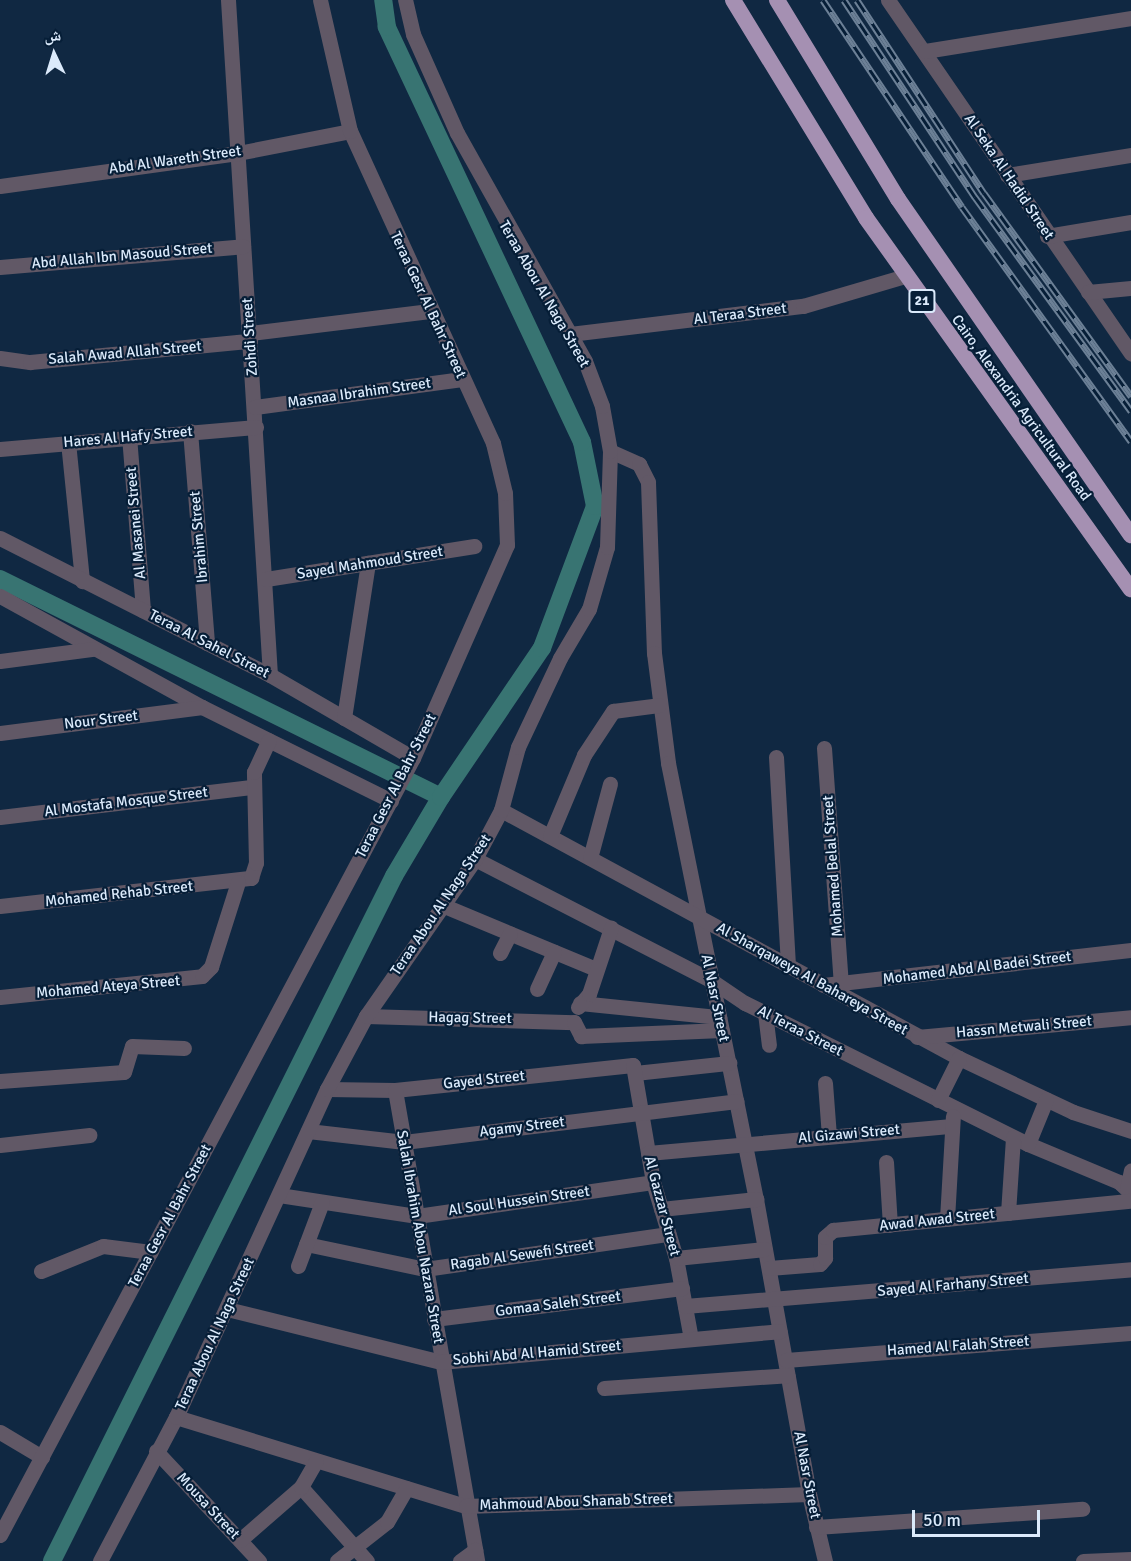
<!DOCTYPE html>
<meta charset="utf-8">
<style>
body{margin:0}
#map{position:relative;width:1131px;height:1561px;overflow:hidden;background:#102842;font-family:Signika,"Noto Naskh Arabic",sans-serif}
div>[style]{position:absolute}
.canal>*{height:18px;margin:-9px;padding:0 9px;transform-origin:9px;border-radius:9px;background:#387472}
.minor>*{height:15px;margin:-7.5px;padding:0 7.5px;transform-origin:7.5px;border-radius:7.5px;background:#615866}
.trunk>*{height:16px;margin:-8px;padding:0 8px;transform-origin:8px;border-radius:8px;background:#a590b2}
.rail>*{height:7px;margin-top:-3.5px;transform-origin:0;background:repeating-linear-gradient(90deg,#061e37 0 14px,#6c8096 0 28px);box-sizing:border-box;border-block:2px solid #6c8096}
span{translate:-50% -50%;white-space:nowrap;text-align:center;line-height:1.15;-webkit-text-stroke:4.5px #061e37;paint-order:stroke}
.shield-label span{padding:2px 4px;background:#061e37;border:2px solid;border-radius:4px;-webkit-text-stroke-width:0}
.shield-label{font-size:14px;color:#dbeafb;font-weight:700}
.street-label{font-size:15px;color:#dbeafb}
.north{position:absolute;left:24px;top:24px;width:60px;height:60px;-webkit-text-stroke:4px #061e37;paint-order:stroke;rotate:356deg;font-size:16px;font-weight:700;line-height:24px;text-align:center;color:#dbeafb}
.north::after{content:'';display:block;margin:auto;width:21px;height:27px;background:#dbeafb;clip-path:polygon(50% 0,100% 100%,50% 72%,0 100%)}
.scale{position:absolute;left:912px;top:1510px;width:128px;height:27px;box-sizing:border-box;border:3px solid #dbeafb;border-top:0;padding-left:8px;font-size:18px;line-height:21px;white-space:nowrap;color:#dbeafb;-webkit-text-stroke:4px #061e37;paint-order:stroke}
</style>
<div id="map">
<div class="canal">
<i style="left:0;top:579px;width:492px;rotate:26.3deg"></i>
<i style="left:52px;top:1561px;width:766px;rotate:-63.47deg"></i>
<i style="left:394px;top:876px;width:92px;rotate:-59.3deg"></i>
<i style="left:441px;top:797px;width:180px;rotate:-55.9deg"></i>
<i style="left:542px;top:648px;width:152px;rotate:-69.5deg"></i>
<i style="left:595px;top:506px;width:65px;rotate:-101.5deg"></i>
<i style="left:582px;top:442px;width:459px;rotate:-115.2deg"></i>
<i style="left:387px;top:27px;width:27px;rotate:-98deg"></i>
</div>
<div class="minor">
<i style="left:228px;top:0;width:676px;rotate:86.44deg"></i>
<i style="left:888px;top:0;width:429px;rotate:55.5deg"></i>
<i style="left:925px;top:51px;width:209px;rotate:-9.1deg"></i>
<i style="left:1007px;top:175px;width:126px;rotate:-9.2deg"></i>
<i style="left:0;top:186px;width:240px;rotate:-7.9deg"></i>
<i style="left:238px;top:153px;width:114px;rotate:-11.1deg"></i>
<i style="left:1047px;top:236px;width:85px;rotate:-9.5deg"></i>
<i style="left:0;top:267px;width:244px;rotate:-4.9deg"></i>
<i style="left:1088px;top:292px;width:43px;rotate:-5.3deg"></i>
<i style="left:250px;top:333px;width:181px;rotate:-7deg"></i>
<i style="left:570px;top:334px;width:235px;rotate:-6.9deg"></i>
<i style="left:803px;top:306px;width:106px;rotate:-16.4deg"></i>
<i style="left:0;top:358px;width:30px;rotate:8deg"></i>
<i style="left:30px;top:362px;width:221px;rotate:-5.5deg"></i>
<i style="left:255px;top:407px;width:209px;rotate:-7.7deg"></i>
<i style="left:190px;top:431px;width:213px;rotate:85.4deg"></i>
<i style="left:129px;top:436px;width:175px;rotate:85.4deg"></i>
<i style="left:68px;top:442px;width:140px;rotate:84.2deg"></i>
<i style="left:0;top:449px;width:257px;rotate:-4.9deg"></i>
<i style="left:610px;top:451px;width:32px;rotate:24deg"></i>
<i style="left:639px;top:464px;width:20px;rotate:63deg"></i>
<i style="left:648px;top:482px;width:171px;rotate:88deg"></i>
<i style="left:654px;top:653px;width:111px;rotate:82.7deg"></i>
<i style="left:668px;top:763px;width:445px;rotate:78.6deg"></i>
<i style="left:756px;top:1199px;width:300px;rotate:79.8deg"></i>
<i style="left:809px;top:1494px;width:69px;rotate:76.6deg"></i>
<i style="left:0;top:538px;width:303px;rotate:26.9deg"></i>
<i style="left:270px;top:675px;width:165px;rotate:30.1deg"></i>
<i style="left:266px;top:579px;width:211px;rotate:-9deg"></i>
<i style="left:0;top:596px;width:230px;rotate:28.8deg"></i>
<i style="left:202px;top:707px;width:211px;rotate:26.4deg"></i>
<i style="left:0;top:661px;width:94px;rotate:-7.4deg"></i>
<i style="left:344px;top:718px;width:157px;rotate:-81.2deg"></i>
<i style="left:0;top:733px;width:204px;rotate:-7.3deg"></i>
<i style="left:824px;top:748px;width:236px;rotate:85.9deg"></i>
<i style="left:776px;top:757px;width:209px;rotate:86.7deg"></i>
<i style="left:501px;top:810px;width:521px;rotate:28.43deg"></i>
<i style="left:959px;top:1058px;width:126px;rotate:25.3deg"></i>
<i style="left:1073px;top:1112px;width:61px;rotate:18.1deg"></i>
<i style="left:0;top:817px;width:255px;rotate:-6.8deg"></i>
<i style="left:550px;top:836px;width:88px;rotate:-67.2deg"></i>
<i style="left:584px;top:755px;width:53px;rotate:-56.6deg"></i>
<i style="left:613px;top:711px;width:46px;rotate:-7.4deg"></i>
<i style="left:590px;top:858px;width:77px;rotate:-74.9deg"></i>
<i style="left:475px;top:859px;width:267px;rotate:27.2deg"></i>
<i style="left:712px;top:981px;width:40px;rotate:34deg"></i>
<i style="left:745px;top:1003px;width:316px;rotate:26.5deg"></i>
<i style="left:1028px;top:1144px;width:99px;rotate:22.7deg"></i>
<i style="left:1119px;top:1182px;width:16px;rotate:43deg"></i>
<i style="left:442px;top:905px;width:167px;rotate:22.6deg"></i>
<i style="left:0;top:906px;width:253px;rotate:-6.4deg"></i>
<i style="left:251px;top:878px;width:16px;rotate:-72deg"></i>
<i style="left:256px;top:863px;width:91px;rotate:-91.3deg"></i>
<i style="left:254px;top:772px;width:35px;rotate:-65deg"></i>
<i style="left:500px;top:953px;width:22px;rotate:-63deg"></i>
<i style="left:823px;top:985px;width:310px;rotate:-6.5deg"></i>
<i style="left:537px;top:989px;width:41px;rotate:-65.3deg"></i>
<i style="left:0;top:997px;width:203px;rotate:-5.9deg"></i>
<i style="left:202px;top:976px;width:13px;rotate:-45deg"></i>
<i style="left:211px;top:967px;width:89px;rotate:-72.4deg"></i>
<i style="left:580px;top:1003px;width:140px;rotate:5.8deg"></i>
<i style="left:578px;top:1007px;width:17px;rotate:-50deg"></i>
<i style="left:589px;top:994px;width:70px;rotate:-71.6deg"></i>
<i style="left:765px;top:1013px;width:32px;rotate:83deg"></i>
<i style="left:366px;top:1016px;width:208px;rotate:1.7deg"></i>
<i style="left:574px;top:1022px;width:16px;rotate:63deg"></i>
<i style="left:581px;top:1036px;width:141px;rotate:-2.4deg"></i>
<i style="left:917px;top:1037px;width:215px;rotate:-5.3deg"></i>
<i style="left:635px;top:1073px;width:95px;rotate:-6.1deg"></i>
<i style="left:0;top:1081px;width:124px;rotate:-4.2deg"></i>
<i style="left:124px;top:1072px;width:27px;rotate:-73deg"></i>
<i style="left:132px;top:1046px;width:52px;rotate:2.2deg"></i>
<i style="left:825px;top:1083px;width:53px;rotate:85.7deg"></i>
<i style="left:327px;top:1089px;width:68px;rotate:0.8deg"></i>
<i style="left:395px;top:1090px;width:239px;rotate:-6deg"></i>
<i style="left:633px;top:1065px;width:119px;rotate:80.3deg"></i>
<i style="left:653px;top:1182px;width:79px;rotate:73.2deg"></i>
<i style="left:676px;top:1258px;width:82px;rotate:79.5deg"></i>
<i style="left:395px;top:1090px;width:478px;rotate:80.1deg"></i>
<i style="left:938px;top:1100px;width:47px;rotate:-63.4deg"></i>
<i style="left:308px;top:1131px;width:97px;rotate:6.5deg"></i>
<i style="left:404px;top:1142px;width:335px;rotate:-7deg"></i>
<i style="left:1028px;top:1144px;width:48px;rotate:-67.8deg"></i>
<i style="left:0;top:1145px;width:90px;rotate:-6.4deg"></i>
<i style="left:648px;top:1153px;width:305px;rotate:-5.1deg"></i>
<i style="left:886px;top:1162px;width:63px;rotate:86.4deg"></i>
<i style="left:1127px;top:1189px;width:19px;rotate:-78deg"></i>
<i style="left:279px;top:1195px;width:140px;rotate:8.7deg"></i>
<i style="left:417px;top:1216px;width:238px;rotate:-8.2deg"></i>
<i style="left:661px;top:1209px;width:96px;rotate:-6deg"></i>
<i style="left:1008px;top:1213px;width:76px;rotate:-86.2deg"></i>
<i style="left:947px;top:1219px;width:103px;rotate:-86.7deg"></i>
<i style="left:306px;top:1244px;width:122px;rotate:11.9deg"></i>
<i style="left:425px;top:1269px;width:246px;rotate:-8.2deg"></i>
<i style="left:676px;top:1258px;width:89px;rotate:-5.8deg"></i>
<i style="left:298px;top:1266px;width:68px;rotate:-69.4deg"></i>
<i style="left:769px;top:1268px;width:51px;rotate:-4.5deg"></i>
<i style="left:820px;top:1264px;width:8px;rotate:-50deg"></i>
<i style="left:825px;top:1258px;width:21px;rotate:-90deg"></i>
<i style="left:825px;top:1237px;width:11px;rotate:-41deg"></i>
<i style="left:833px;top:1230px;width:299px;rotate:-5.6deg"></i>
<i style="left:41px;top:1271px;width:67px;rotate:-22deg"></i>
<i style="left:103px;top:1246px;width:48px;rotate:7.1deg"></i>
<i style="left:685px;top:1306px;width:448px;rotate:-4.7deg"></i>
<i style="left:227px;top:1309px;width:220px;rotate:13.9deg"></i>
<i style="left:441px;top:1362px;width:340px;rotate:-5.2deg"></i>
<i style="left:434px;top:1319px;width:250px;rotate:-7.1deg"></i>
<i style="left:786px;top:1360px;width:346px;rotate:-4.5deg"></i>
<i style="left:604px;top:1388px;width:184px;rotate:-4deg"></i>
<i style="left:176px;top:1417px;width:303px;rotate:17.1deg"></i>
<i style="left:466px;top:1506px;width:343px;rotate:-2deg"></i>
<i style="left:0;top:1432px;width:49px;rotate:30.8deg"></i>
<i style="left:156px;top:1451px;width:151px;rotate:46.9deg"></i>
<i style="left:301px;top:1487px;width:99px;rotate:48.3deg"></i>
<i style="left:816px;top:1527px;width:267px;rotate:-3.9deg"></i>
<i style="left:0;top:1535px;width:880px;rotate:-62.01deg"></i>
<i style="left:413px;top:758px;width:233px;rotate:-66.2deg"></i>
<i style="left:507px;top:545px;width:52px;rotate:-92.2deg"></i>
<i style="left:505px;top:493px;width:51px;rotate:-103.5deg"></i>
<i style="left:493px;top:443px;width:343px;rotate:-114.6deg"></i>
<i style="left:350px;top:131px;width:134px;rotate:-102.9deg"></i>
<i style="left:240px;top:1540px;width:81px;rotate:-41deg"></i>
<i style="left:301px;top:1487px;width:30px;rotate:-60deg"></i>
<i style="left:100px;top:1561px;width:163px;rotate:-62.2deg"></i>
<i style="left:176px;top:1417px;width:361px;rotate:-65.3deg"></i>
<i style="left:327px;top:1089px;width:83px;rotate:-61.9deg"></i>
<i style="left:366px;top:1016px;width:191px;rotate:-55.2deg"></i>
<i style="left:475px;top:859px;width:55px;rotate:-62deg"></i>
<i style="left:501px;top:810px;width:65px;rotate:-74.9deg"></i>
<i style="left:518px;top:747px;width:98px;rotate:-64.7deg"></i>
<i style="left:560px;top:658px;width:57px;rotate:-59.4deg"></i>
<i style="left:589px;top:609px;width:65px;rotate:-73.8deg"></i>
<i style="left:607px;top:547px;width:96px;rotate:-88.2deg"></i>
<i style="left:610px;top:451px;width:46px;rotate:-100.1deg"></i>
<i style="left:602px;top:406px;width:48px;rotate:-110.7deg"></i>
<i style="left:585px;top:361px;width:261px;rotate:-119.3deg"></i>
<i style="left:457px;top:133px;width:108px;rotate:-114deg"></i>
<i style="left:413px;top:34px;width:35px;rotate:-103deg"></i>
<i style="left:337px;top:1561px;width:63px;rotate:-38deg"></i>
<i style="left:387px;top:1522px;width:39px;rotate:-60deg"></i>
<i style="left:460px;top:1561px;width:19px;rotate:-36deg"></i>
<i style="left:1083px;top:1561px;width:48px;rotate:-2.4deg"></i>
</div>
<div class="trunk">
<i style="left:733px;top:0;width:255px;rotate:58.6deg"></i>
<i style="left:866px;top:218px;width:456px;rotate:54.5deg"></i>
<i style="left:777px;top:0;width:233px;rotate:58.7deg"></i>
<i style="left:898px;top:199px;width:409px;rotate:55.3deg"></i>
</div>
<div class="rail">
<i style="left:823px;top:0;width:249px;rotate:56.1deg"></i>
<i style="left:962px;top:207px;width:289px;rotate:54.2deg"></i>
<i style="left:844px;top:0;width:237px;rotate:56.4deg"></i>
<i style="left:975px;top:197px;width:265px;rotate:53.9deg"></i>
<i style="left:857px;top:0;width:231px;rotate:56.7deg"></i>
<i style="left:984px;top:193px;width:251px;rotate:54.1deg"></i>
</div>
<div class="shield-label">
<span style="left:922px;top:301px">21</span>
</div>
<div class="street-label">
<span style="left:175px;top:160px;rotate:-8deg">Abd Al Wareth Street</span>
<span style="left:1009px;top:177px;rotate:56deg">Al Seka Al Hadid Street</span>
<span style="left:122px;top:256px;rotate:-5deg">Abd Allah Ibn Masoud Street</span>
<span style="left:544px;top:294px;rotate:60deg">Teraa Abou Al Naga Street</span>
<span style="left:428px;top:305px;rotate:65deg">Teraa Gesr Al Bahr Street</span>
<span style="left:740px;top:314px;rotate:-7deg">Al Teraa Street</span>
<span style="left:250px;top:337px;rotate:-94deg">Zohdi Street</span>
<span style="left:125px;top:353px;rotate:-5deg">Salah Awad Allah Street</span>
<span style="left:359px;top:393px;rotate:-8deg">Masnaa Ibrahim Street</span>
<span style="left:1021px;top:408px;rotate:54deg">Cairo, Alexandria Agricultural Road</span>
<span style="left:128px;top:437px;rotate:-5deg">Hares Al Hafy Street</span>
<span style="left:136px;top:523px;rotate:-95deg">Al Masanei Street</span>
<span style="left:199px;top:537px;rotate:-95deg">Ibrahim Street</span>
<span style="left:370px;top:563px;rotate:-9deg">Sayed Mahmoud Street</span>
<span style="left:209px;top:644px;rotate:27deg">Teraa Al Sahel Street</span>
<span style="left:101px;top:720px;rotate:-7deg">Nour Street</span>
<span style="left:396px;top:786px;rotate:-63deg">Teraa Gesr Al Bahr Street</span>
<span style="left:126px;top:802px;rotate:-7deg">Al Mostafa Mosque Street</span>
<span style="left:833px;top:866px;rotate:-94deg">Mohamed Belal Street</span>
<span style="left:119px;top:894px;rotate:-6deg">Mohamed Rehab Street</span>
<span style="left:441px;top:905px;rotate:-56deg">Teraa Abou Al Naga Street</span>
<span style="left:977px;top:968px;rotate:-7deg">Mohamed Abd Al Badei Street</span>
<span style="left:812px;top:979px;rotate:29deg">Al Sharqaweya Al Bahareya Street</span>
<span style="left:108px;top:987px;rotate:-5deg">Mohamed Ateya Street</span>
<span style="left:715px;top:998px;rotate:78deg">Al Nasr Street</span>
<span style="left:470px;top:1018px;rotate:1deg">Hagag Street</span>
<span style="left:1024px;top:1027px;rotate:-5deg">Hassn Metwali Street</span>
<span style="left:800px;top:1031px;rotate:27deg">Al Teraa Street</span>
<span style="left:484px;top:1080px;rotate:-6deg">Gayed Street</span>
<span style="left:522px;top:1127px;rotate:-7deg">Agamy Street</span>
<span style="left:849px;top:1134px;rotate:-5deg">Al Gizawi Street</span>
<span style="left:519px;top:1201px;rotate:-8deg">Al Soul Hussein Street</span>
<span style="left:662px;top:1206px;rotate:75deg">Al Gazzar Street</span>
<span style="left:170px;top:1216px;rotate:-62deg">Teraa Gesr Al Bahr Street</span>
<span style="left:937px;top:1220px;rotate:-6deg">Awad Awad Street</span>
<span style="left:420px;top:1237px;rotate:80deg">Salah Ibrahim Abou Nazara Street</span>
<span style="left:522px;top:1255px;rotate:-8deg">Ragab Al Sewefi Street</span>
<span style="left:953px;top:1285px;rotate:-5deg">Sayed Al Farhany Street</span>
<span style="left:558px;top:1304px;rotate:-7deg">Gomaa Saleh Street</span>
<span style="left:215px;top:1334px;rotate:-65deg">Teraa Abou Al Naga Street</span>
<span style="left:958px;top:1346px;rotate:-4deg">Hamed Al Falah Street</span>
<span style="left:537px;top:1353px;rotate:-5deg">Sobhi Abd Al Hamid Street</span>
<span style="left:807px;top:1475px;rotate:79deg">Al Nasr Street</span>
<span style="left:576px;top:1502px;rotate:-2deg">Mahmoud Abou Shanab Street</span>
<span style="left:208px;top:1506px;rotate:47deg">Mousa Street</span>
</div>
<div class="north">ش</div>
<div class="scale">50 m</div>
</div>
